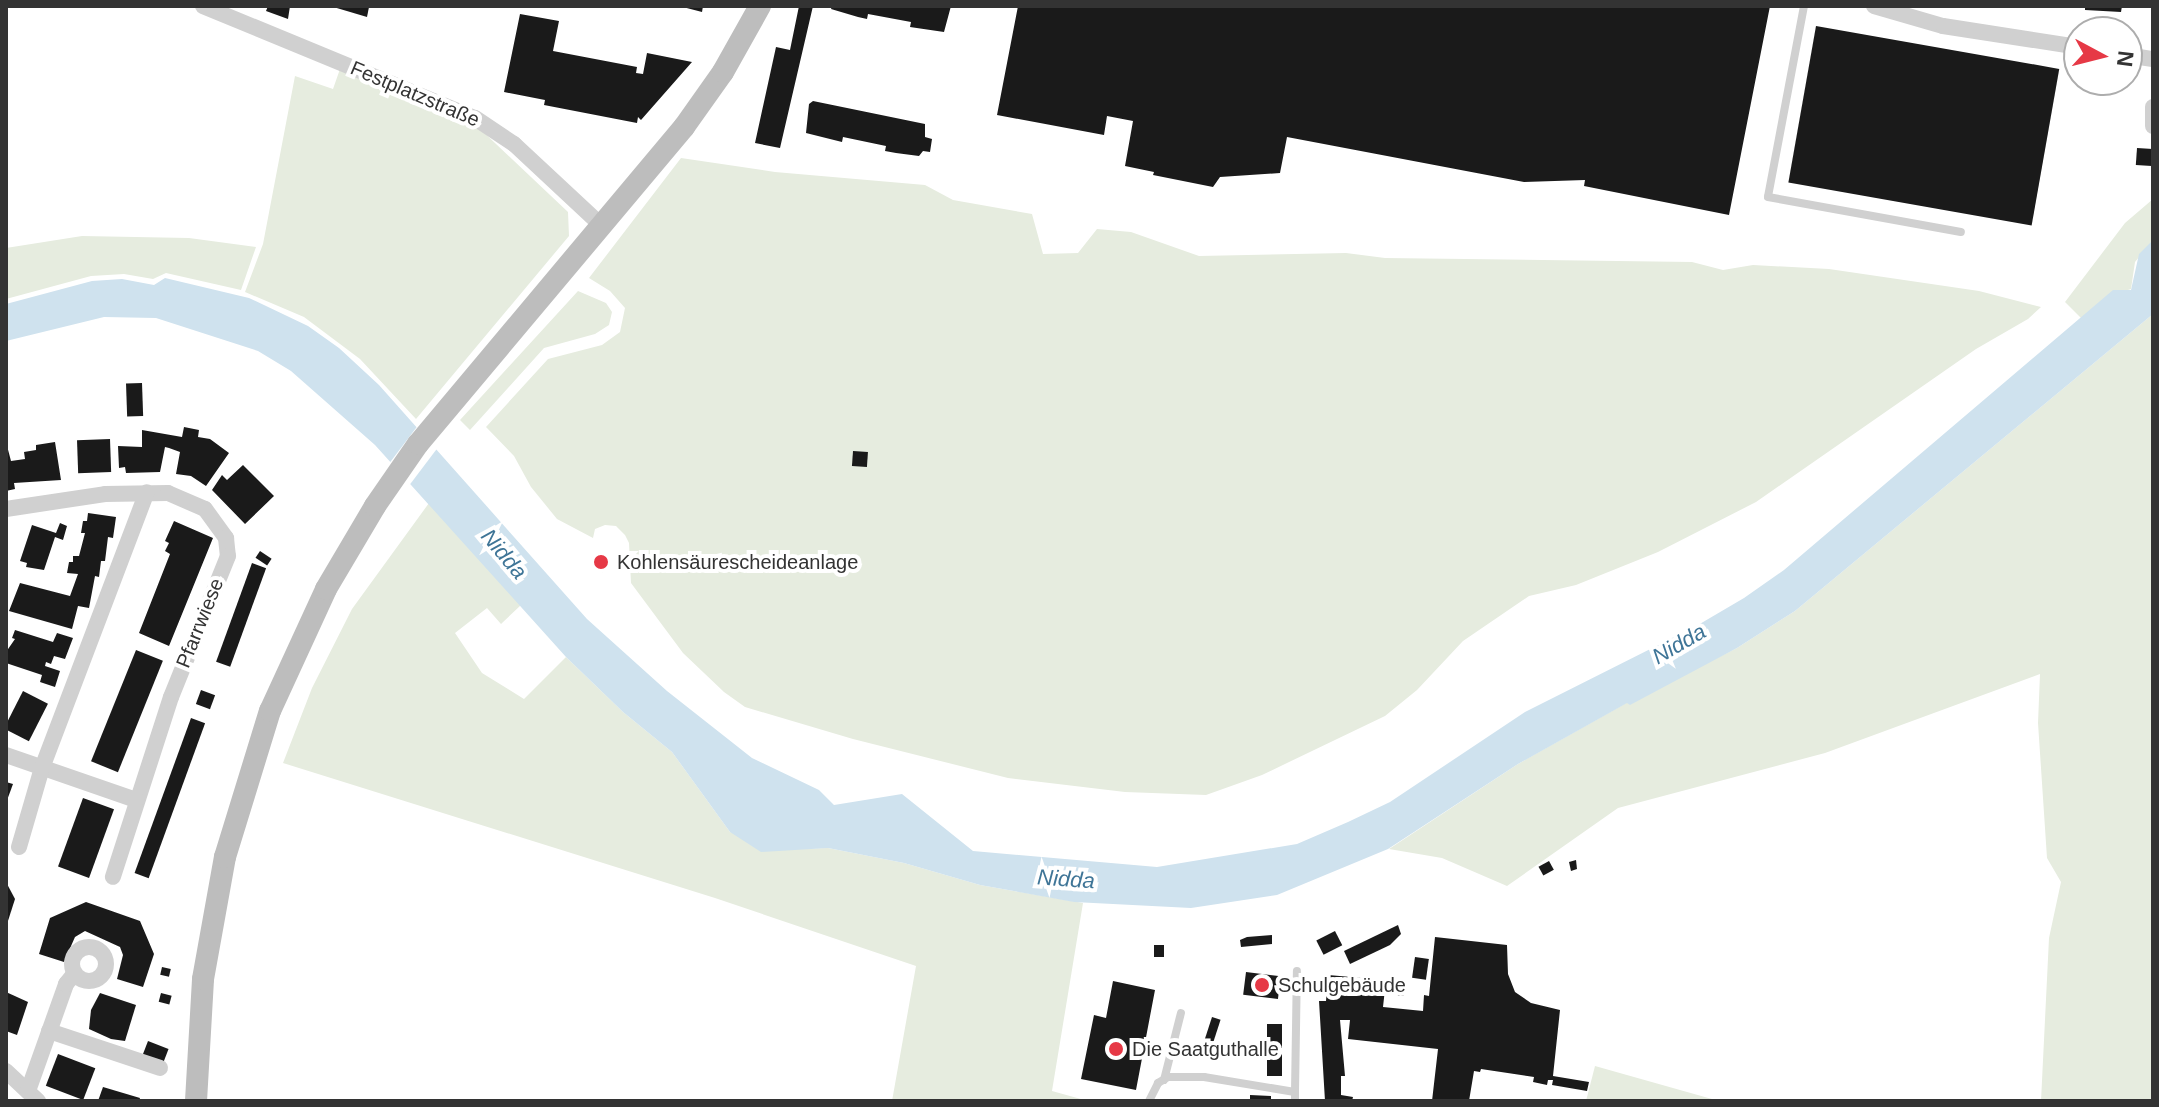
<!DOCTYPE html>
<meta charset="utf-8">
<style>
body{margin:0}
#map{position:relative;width:2159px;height:1107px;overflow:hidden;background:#fff;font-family:Helvetica,sans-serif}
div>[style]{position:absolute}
.green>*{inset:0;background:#e6ecdf}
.water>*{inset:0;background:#cfe2ee}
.pier>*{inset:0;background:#fff}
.building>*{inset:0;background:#1a1a1a;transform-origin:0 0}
.lane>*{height:8px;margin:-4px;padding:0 4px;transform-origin:4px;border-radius:4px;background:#d0d0d0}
.street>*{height:16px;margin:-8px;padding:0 8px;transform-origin:8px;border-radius:8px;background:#d0d0d0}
.street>.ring{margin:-8px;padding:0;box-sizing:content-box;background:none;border:16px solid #d0d0d0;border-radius:50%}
.secondary>*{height:22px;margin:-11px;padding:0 11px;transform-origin:11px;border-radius:11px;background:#bdbdbd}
.dots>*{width:22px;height:22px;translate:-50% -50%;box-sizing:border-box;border:4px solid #fff;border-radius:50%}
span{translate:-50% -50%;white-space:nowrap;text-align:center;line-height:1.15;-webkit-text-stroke:8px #fff;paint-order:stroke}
.street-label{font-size:20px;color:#333}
.poi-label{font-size:20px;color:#333}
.left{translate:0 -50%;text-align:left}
.water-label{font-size:22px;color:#3f7597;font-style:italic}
.frame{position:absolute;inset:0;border:8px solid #333;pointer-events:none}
.north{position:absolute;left:2063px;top:16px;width:80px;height:80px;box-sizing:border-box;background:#fff;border:2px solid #adadad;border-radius:50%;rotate:97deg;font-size:22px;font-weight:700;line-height:32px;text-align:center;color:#333}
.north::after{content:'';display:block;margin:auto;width:28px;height:36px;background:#e63946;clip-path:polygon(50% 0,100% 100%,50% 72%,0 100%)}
</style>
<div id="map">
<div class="green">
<i style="clip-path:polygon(340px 69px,476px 125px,568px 212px,569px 236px,416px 419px,360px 359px,304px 317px,245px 292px,263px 244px,295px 76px,333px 89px)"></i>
<i style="clip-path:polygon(681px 158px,775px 172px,925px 185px,953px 200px,1032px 214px,1043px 254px,1078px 253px,1097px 229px,1131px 232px,1199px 256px,1346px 253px,1385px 258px,1692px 262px,1723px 270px,1753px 265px,1829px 269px,1979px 291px,2041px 307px,2028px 319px,1976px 349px,1756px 502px,1658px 552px,1576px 585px,1529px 596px,1463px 641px,1417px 690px,1385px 716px,1262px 775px,1206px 795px,1125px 792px,1008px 778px,853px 739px,745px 707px,724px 692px,683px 653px,631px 583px,629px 543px,625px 535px,616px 526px,605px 525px,595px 529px,593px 538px,557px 519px,531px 487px,514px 456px,486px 427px,548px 359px,602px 345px,620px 332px,625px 308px,610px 291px,589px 278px)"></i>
<i style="clip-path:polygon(2153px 199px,2153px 240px,2135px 262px,2131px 289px,2110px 296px,2082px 319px,2065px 302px,2125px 223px)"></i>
<i style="clip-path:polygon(82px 236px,189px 238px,256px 247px,241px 290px,166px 273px,153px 279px,124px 274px,91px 276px,6px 299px,6px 248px)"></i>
<i style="clip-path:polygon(578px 291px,606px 303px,612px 312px,609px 325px,595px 334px,544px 348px,470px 430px,460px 420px)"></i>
<i style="clip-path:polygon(2153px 314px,2153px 1101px,2041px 1101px,2049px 938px,2061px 882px,2047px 858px,2038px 723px,2040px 674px,1825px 753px,1618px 808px,1507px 886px,1442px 858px,1389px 849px,1518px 764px,1628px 702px,1737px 648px,1795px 611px)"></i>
<i style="clip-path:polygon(429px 503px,521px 605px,501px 624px,487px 608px,455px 633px,482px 673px,524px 699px,566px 657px,623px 712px,672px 752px,730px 832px,797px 849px,828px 848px,904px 863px,980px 885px,1083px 903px,1052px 1091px,1088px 1101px,892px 1101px,916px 966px,715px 898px,283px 763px,312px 688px,352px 609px)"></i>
<i style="clip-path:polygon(1595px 1066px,1719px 1101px,1586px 1101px)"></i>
</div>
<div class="water">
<i style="clip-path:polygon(2153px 240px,2153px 314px,1795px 611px,1737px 648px,1630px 705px,1627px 703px,1518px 764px,1388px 849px,1277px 895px,1191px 908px,1074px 902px,980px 885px,904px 863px,828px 848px,761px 852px,730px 832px,672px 752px,623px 712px,566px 657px,375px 445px,291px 371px,258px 351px,156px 318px,104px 317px,6px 341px,6px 304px,92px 281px,122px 279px,154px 285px,165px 278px,249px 298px,308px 326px,339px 348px,379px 385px,587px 619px,667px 691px,752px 758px,819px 790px,834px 805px,902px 794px,973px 851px,1157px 867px,1297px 844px,1348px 822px,1390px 802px,1525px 712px,1698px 625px,1744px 598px,1784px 570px,2113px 290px,2131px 290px,2139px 254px)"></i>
</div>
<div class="pier">
<i style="clip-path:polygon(419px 424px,439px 446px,408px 487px,388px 465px)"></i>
</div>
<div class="building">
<i style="clip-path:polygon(268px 6px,290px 6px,288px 19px,266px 11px)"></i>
<i style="clip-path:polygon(330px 6px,363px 6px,369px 7px,367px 17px)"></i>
<i style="clip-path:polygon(679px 6px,703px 6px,702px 12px)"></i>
<i style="clip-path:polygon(799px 6px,813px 6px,780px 148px,755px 143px,776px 47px,790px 50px)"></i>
<i style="clip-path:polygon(832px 6px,951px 6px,944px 32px,910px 27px,911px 22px,868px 14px,867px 19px,858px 17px,831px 9px)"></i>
<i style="clip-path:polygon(1018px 6px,1770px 6px,1729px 215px,1584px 186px,1585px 180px,1524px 182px,1287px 137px,1280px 173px,1220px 177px,1213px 187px,1153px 175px,1154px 172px,1125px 166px,1133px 121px,1107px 116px,1104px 135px,997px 115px)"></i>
<i style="clip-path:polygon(2085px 6px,2122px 6px,2121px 12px,2085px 10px)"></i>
<i style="clip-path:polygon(520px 14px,559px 21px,553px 51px,637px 67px,636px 73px,643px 74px,647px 53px,692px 62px,641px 120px,638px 117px,637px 123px,544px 105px,545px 100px,504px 92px)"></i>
<i style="left:1816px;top:26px;width:247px;height:159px;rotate:10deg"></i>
<i style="clip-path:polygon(813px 101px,925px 124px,925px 137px,932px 139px,930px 152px,923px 151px,919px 156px,896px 153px,885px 151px,886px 146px,843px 137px,842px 142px,806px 133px,809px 104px)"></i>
<i style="left:2137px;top:148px;width:16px;height:17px;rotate:4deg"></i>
<i style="left:142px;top:383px;width:33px;height:16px;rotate:88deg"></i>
<i style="clip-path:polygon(184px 427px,199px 430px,198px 437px,210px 439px,229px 453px,206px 486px,191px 476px,176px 474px,180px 452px,169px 448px,165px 447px,160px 472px,126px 473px,125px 467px,119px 468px,118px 446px,142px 447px,142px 430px,182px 437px)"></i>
<i style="left:110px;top:439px;width:33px;height:33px;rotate:88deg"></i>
<i style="clip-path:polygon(6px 442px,11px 461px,25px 459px,24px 452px,36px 450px,36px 445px,55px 442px,61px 480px,14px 483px,15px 489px,6px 491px)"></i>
<i style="left:853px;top:451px;width:15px;height:15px;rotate:4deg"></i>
<i style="clip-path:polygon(243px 465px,274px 496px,245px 524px,212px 490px,222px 475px,227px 480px)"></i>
<i style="clip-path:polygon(88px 513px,116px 517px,113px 538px,108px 537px,105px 561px,101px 561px,99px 577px,95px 576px,89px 608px,78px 606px,72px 629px,9px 611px,20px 583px,70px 596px,78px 574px,67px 573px,69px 562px,73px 562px,73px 556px,79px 556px,85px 533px,81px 533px,83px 521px,87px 521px)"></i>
<i style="clip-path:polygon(174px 521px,213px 538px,169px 646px,139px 633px,170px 554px,165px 551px,169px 543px,165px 541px)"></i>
<i style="clip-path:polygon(60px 523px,67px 526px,63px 540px,55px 537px,44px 570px,26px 567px,27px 563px,20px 561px,32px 525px,56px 533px)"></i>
<i style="left:260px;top:551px;width:14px;height:8px;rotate:34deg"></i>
<i style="left:599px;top:552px;width:18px;height:10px;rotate:52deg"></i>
<i style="left:252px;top:563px;width:15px;height:105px;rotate:20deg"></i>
<i style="clip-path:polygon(15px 630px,53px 642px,57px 633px,73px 638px,65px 659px,54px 656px,51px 664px,46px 662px,45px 666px,60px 671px,55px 687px,40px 682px,42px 675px,6px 663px,6px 652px,15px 639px,12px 638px)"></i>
<i style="left:136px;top:650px;width:29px;height:120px;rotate:22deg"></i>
<i style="left:201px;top:690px;width:15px;height:15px;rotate:20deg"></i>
<i style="left:23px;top:691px;width:28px;height:42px;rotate:27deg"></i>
<i style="left:191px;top:718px;width:15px;height:165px;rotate:20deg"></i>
<i style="clip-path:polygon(6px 782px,13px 784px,6px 803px)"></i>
<i style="left:83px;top:798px;width:33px;height:73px;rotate:20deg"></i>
<i style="clip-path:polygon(1576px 860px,1577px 869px,1571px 871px,1569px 862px)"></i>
<i style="left:1549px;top:861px;width:10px;height:12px;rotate:61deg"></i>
<i style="clip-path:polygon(6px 882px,15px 899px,7px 924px,6px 924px)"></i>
<i style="clip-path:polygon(86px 902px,140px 921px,154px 954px,143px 987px,117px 979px,123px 955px,120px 947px,85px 931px,75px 937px,64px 962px,39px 954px,50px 918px)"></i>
<i style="clip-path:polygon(1398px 925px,1401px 934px,1390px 945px,1350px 964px,1344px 951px)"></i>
<i style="left:1335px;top:931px;width:16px;height:21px;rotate:63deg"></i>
<i style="clip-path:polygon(1272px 935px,1272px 944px,1241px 947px,1240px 940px,1247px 937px)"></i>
<i style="clip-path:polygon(1435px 937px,1507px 945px,1508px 974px,1515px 992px,1531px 1003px,1560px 1010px,1553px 1076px,1589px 1082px,1587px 1091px,1552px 1085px,1553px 1080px,1548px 1080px,1547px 1085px,1533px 1082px,1534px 1077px,1481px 1069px,1480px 1072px,1474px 1071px,1469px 1101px,1432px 1101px,1438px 1049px,1348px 1039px,1350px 1020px,1340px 1020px,1345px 1076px,1341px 1076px,1341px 1095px,1353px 1097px,1352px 1101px,1325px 1101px,1319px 1001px,1326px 1001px,1328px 975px,1386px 980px,1383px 1007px,1423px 1011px,1424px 995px,1429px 996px)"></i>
<i style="left:1154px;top:945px;width:10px;height:12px"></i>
<i style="left:1415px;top:957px;width:14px;height:21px;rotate:8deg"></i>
<i style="left:162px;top:967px;width:9px;height:8px;rotate:13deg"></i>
<i style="left:1246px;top:972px;width:35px;height:23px;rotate:7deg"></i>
<i style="clip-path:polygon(1113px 981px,1155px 990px,1136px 1090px,1081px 1079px,1094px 1015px,1106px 1018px)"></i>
<i style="left:1392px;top:988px;width:12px;height:7px;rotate:5deg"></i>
<i style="clip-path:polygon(6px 992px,28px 1002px,17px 1035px,6px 1031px)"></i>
<i style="clip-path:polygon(100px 993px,136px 1005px,125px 1041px,111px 1039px,89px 1029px,91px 1010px)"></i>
<i style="left:161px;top:993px;width:11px;height:9px;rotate:15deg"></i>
<i style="left:1212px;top:1017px;width:9px;height:32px;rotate:18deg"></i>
<i style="left:1267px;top:1024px;width:15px;height:24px"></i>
<i style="left:148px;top:1041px;width:22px;height:15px;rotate:21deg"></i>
<i style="left:1267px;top:1053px;width:15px;height:23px"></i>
<i style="left:58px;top:1054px;width:40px;height:34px;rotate:21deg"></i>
<i style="clip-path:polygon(103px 1087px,140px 1098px,139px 1101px,98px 1101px)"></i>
<i style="clip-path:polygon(1250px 1095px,1271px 1096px,1271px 1101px,1250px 1101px)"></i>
</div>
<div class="lane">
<i style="left:1804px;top:6px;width:194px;rotate:100.7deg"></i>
<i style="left:1768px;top:197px;width:196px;rotate:10.3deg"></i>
<i style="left:1164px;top:1080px;width:69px;rotate:-75.8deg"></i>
<i style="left:1295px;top:1092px;width:121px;rotate:-89.1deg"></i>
<i style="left:1149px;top:1101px;width:20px;rotate:-63deg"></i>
<i style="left:1158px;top:1083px;width:12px;rotate:-31deg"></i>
<i style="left:1168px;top:1077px;width:36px"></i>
<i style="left:1204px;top:1077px;width:92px;rotate:9.4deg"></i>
<i style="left:1295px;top:1092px;width:9px;rotate:90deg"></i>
</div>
<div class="street">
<i style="left:203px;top:6px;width:294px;rotate:22.4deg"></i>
<i style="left:475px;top:118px;width:47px;rotate:33.7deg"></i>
<i style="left:514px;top:144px;width:119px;rotate:43deg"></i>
<i style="left:1874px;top:6px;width:72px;rotate:16.2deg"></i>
<i style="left:1943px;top:26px;width:138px;rotate:8.8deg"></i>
<i style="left:2127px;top:55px;width:26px;rotate:9deg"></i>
<i style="left:2153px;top:107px;width:19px;rotate:90deg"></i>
<i style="left:6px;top:509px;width:100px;rotate:-8.6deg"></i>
<i style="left:105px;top:494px;width:63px;rotate:-0.9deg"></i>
<i style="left:168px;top:493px;width:40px;rotate:23.4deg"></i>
<i style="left:205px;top:509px;width:36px;rotate:54deg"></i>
<i style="left:226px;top:538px;width:18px;rotate:84deg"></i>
<i style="left:228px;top:556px;width:152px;rotate:112deg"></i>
<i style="left:171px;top:697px;width:189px;rotate:107.9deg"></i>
<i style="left:6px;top:755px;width:138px;rotate:19.1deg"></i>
<i style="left:19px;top:847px;width:82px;rotate:-73.8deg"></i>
<i style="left:42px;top:768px;width:295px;rotate:-69.2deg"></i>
<i class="ring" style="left:72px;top:947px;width:18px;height:18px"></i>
<i style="left:49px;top:1031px;width:117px;rotate:18.4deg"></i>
<i style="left:6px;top:1071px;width:44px;rotate:43.2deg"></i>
<i style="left:28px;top:1091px;width:114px;rotate:-70.4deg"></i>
<i style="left:66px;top:984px;width:13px;rotate:-51deg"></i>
</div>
<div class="secondary">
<i style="left:196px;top:1101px;width:122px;rotate:-86.7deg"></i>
<i style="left:203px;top:979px;width:124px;rotate:-79.8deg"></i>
<i style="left:225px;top:857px;width:153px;rotate:-72.9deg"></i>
<i style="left:270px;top:711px;width:134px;rotate:-65.3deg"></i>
<i style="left:326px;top:589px;width:96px;rotate:-59.4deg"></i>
<i style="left:375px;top:506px;width:75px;rotate:-55.3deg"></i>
<i style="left:418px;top:444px;width:414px;rotate:-50deg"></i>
<i style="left:684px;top:127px;width:67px;rotate:-54.7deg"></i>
<i style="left:723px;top:72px;width:76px;rotate:-60.7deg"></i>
</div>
<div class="dots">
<i style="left:601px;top:562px;background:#e63946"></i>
<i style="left:1262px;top:985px;background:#e63946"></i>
<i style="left:1116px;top:1049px;background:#e63946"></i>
</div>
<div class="street-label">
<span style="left:415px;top:94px;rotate:23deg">Festplatzstraße</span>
<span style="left:200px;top:623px;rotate:-68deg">Pfarrwiese</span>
</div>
<div class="poi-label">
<span class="left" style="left:617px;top:562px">Kohlensäurescheideanlage</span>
<span class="left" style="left:1278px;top:985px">Schulgebäude</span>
<span class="left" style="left:1132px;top:1049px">Die Saatguthalle</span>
</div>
<div class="water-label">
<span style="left:504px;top:554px;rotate:50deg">Nidda</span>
<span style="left:1679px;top:644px;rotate:-30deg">Nidda</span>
<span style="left:1066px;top:879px;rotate:4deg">Nidda</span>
</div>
<div class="frame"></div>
<div class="north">N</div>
</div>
